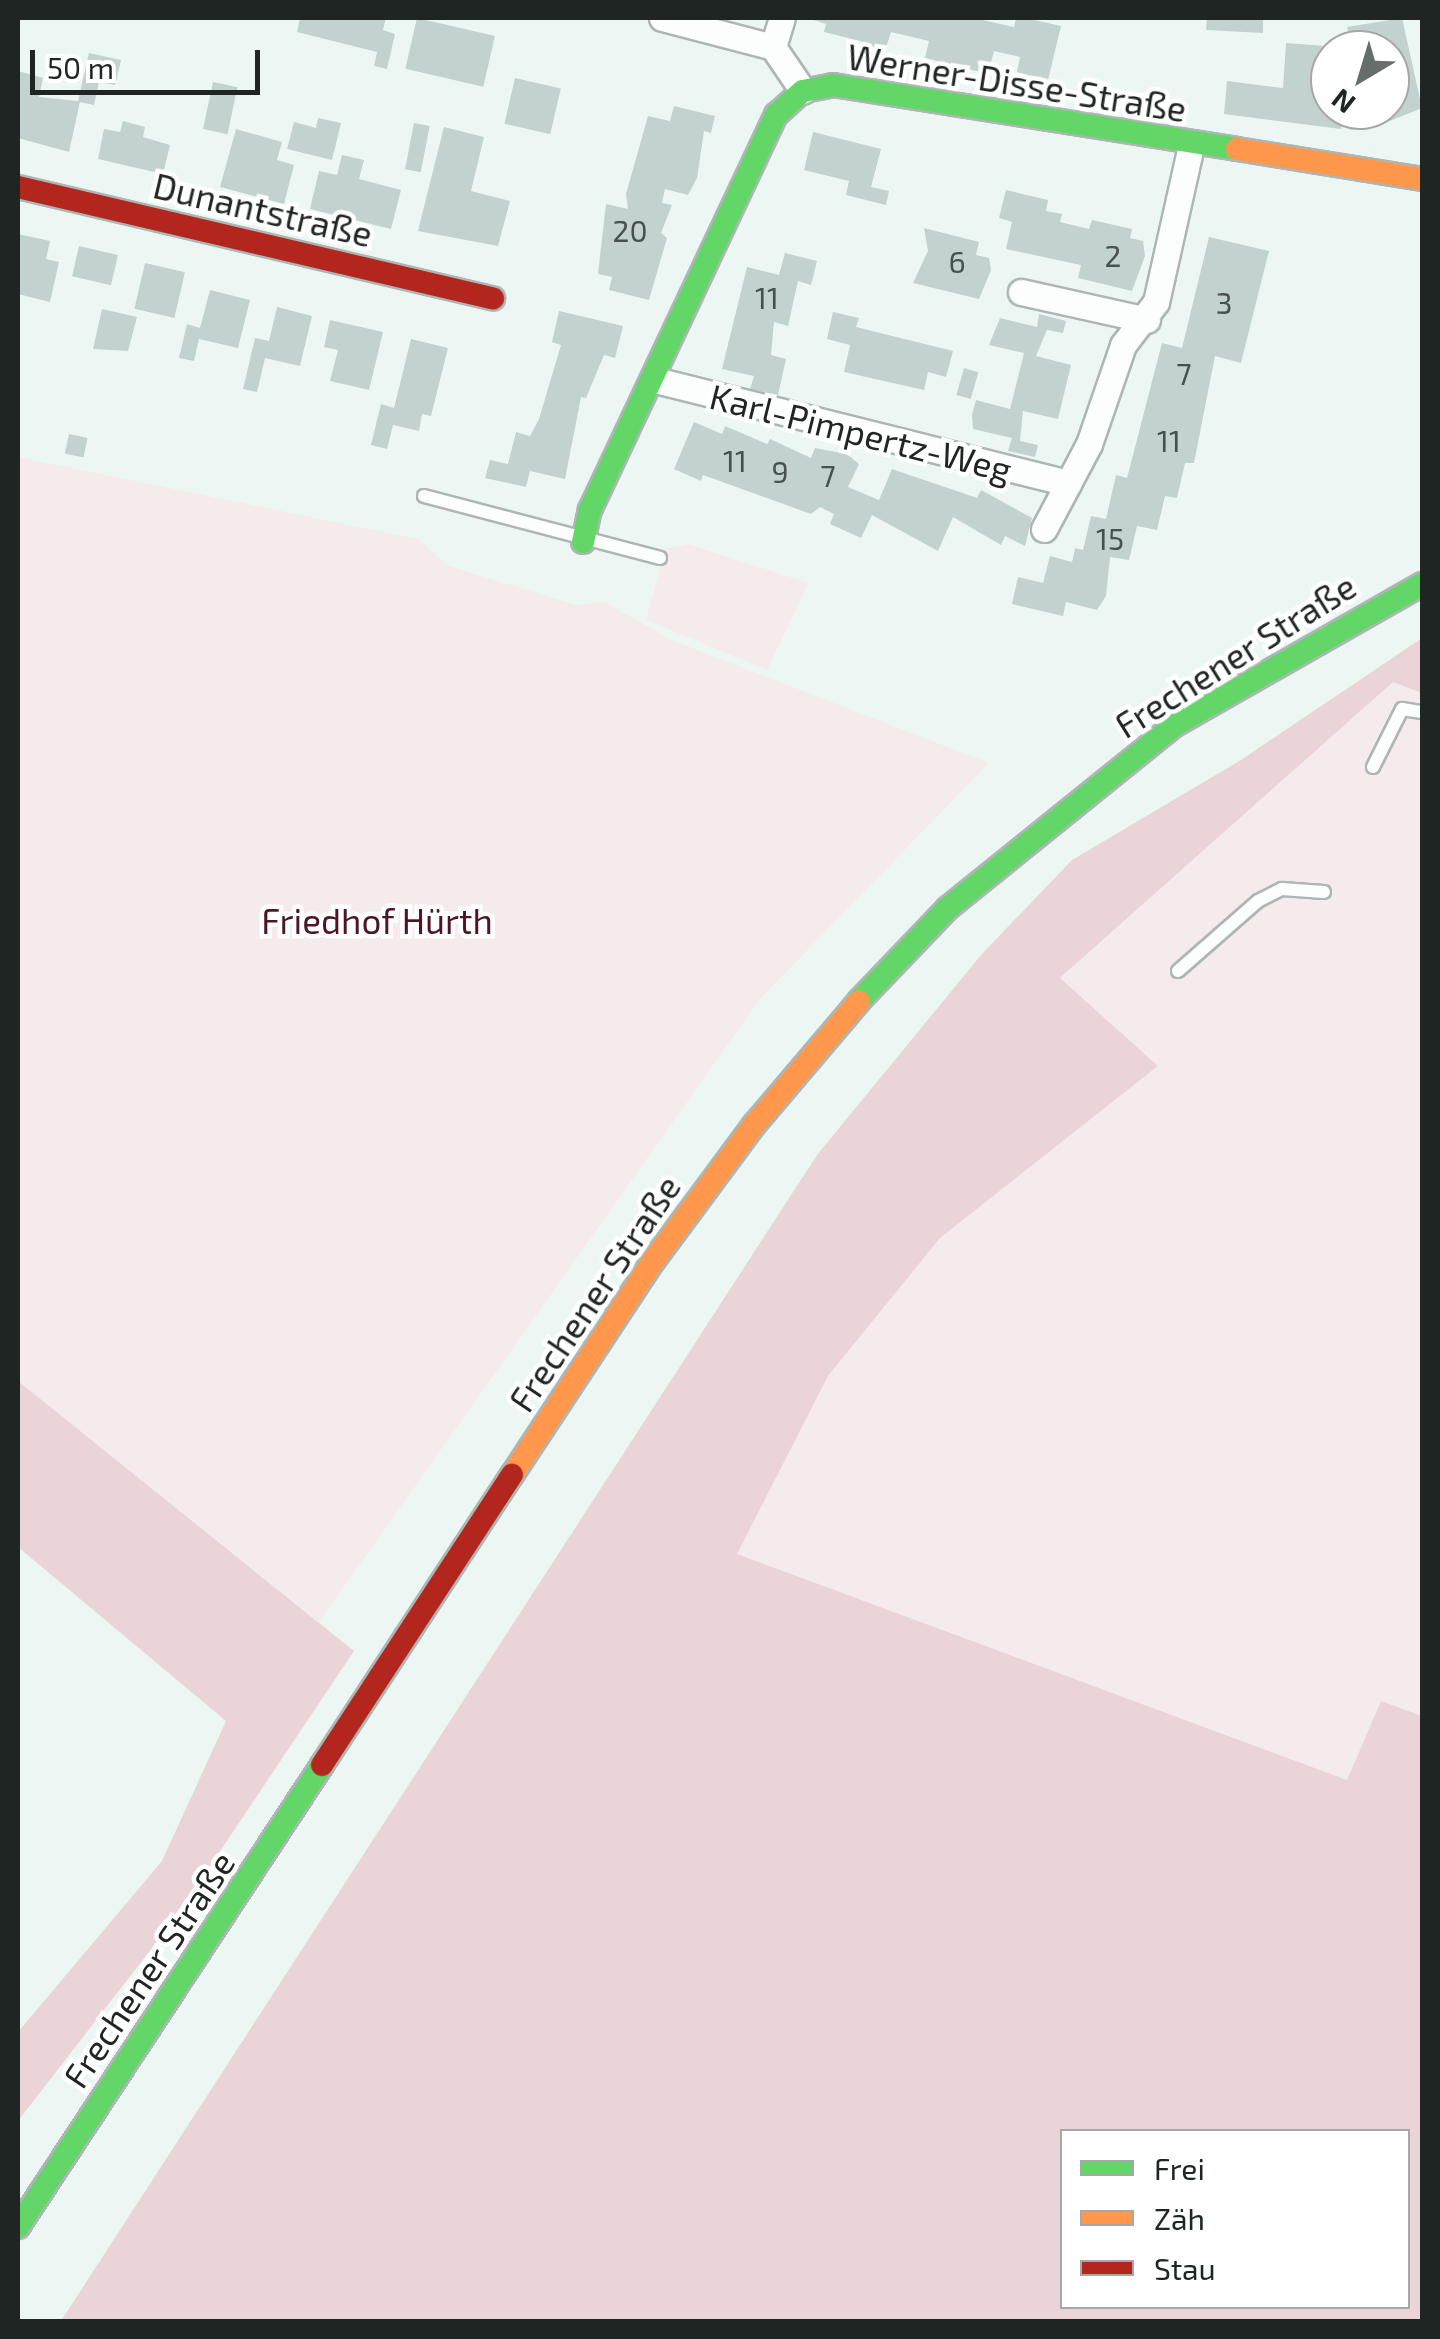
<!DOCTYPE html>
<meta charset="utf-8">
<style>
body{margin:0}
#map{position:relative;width:1440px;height:2339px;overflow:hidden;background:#ecf7f4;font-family:"Exo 2",sans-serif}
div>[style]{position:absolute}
.green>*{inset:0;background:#f5ebec}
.forest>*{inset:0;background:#ead4d7}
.building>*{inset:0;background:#c3d2ce;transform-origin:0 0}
.roads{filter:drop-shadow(2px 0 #adb6b4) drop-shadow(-2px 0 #adb6b4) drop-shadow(0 2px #adb6b4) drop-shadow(0 -2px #adb6b4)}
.lane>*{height:12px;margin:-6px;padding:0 6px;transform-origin:6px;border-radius:6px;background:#fcfefd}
.street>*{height:25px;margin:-12.5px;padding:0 12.5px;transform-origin:12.5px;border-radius:12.5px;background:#fcfefd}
.fast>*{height:22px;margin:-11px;padding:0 11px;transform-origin:11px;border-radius:11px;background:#63d668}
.slow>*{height:22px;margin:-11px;padding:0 11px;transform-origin:11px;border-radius:11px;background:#ff974d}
.jam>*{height:22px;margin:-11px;padding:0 11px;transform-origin:11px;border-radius:11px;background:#b3261e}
span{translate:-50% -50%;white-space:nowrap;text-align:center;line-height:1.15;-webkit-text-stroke:9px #fff;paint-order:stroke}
.number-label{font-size:30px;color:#47504e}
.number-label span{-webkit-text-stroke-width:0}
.street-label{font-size:35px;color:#1e2523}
.park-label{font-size:35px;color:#4e1625}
.frame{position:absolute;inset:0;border:20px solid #1e2523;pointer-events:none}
.legend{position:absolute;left:1060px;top:2129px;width:350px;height:180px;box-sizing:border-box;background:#fff;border:2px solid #a5a8a7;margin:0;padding:12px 18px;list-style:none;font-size:30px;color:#1e2523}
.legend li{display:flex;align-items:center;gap:20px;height:50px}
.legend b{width:50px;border:2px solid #a5a8a7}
.north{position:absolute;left:1310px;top:30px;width:100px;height:100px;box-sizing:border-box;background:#fff;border:2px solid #a5a8a7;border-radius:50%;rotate:218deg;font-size:28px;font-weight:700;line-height:40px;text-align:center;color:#1e2523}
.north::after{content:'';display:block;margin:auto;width:35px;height:45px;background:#666e6c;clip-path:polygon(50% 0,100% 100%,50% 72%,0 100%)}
.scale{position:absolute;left:30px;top:50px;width:230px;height:45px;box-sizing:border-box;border:5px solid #1e2523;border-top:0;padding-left:12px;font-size:30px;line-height:35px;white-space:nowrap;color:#1e2523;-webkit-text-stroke:8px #fff;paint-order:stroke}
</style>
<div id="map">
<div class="green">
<i style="clip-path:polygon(18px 457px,418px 539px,449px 566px,576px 605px,604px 602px,674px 641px,989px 763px,760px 999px,319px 1622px,18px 1381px)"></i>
<i style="clip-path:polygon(688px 544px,809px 583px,767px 670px,646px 620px,665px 549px)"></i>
<i style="clip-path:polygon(1394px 681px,1422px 693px,1422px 1716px,1381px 1701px,1347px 1780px,736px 1554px,828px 1376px,940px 1238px,1157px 1067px,1060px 979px)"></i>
</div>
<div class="forest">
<i style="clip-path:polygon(evenodd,1422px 638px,1422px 693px,1393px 682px,1060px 978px,1158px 1066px,940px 1238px,828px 1376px,737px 1554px,1347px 1780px,1381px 1701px,1422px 1716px,1422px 2321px,61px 2321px,817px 1155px,981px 955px,1072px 860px,1241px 760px,1422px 638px,1062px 2132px,1408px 2132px,1408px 2306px,1062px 2306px,1062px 2132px)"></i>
<i style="clip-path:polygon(18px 1381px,354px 1651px,176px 1917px,18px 2121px,18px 2032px,162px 1861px,226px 1721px,18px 1547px)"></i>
</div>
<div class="building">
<i style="clip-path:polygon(300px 18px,386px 18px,383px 30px,395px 34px,387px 69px,374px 66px,377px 52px,297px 32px)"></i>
<i style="left:417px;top:18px;width:80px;height:52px;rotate:13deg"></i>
<i style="clip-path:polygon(807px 18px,973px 18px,1014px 27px,1016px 18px,1026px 18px,1061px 26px,1048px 80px,1017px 72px,1020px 57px,994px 51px,988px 74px,925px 58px,929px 41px,891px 32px,885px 51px,871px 53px,868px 43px,824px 32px,826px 24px)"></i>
<i style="clip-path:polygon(1207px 18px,1263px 19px,1263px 33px,1206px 30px)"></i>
<i style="clip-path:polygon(1402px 18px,1422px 108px,1385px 123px,1377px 110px,1390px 110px,1390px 50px,1352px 50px,1347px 27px)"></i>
<i style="clip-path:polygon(1286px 43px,1339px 47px,1330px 50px,1330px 110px,1343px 110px,1341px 129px,1224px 114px,1227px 81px,1283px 88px)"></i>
<i style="clip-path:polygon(89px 53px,121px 60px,115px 85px,99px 82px,94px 105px,80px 102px,69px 152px,18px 138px,18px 71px,43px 78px,39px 97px,78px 101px)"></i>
<i style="left:515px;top:78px;width:47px;height:47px;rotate:13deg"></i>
<i style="left:213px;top:82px;width:25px;height:48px;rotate:12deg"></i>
<i style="clip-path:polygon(674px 106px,715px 116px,711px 133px,704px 131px,697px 178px,688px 195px,665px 189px,662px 203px,672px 205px,661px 233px,667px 238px,649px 300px,609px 290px,612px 277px,598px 274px,606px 204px,628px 209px,626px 194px,648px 116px,670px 121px)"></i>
<i style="clip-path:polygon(318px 118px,341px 123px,332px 160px,287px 149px,294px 122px,316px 128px)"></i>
<i style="clip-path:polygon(123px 121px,145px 127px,143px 137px,170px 145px,163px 174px,98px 159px,104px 129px,120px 132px)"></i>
<i style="left:414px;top:123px;width:16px;height:47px;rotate:11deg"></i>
<i style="clip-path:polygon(444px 127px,484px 137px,471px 191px,510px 201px,498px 246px,418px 231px)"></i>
<i style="clip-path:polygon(236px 129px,282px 142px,277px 160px,294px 165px,284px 204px,220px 187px)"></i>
<i style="clip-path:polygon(813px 132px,881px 149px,871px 187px,889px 191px,886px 205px,846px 195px,849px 181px,804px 170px)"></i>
<i style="clip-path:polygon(342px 155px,364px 160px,359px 179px,401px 190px,391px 229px,310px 209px,319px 171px,337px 175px)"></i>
<i style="clip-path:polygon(1006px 190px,1048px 200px,1046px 211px,1062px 214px,1060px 222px,1089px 229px,1092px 220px,1132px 229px,1130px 238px,1143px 241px,1145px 256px,1132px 291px,1078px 278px,1081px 265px,1006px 249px,1012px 222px,999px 218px)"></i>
<i style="clip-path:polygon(924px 228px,979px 242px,976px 255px,989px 258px,991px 270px,979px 299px,913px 283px,928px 251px)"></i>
<i style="clip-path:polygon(18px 234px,50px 241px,46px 259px,59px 262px,50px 302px,18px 294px)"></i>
<i style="clip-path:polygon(1209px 237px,1269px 251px,1241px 363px,1215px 356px,1194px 463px,1185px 463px,1177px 498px,1165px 496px,1157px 530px,1137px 526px,1129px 560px,1110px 557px,1106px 596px,1097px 610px,1066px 602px,1063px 616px,1012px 604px,1018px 577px,1043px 583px,1050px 556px,1072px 562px,1075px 548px,1083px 550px,1091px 516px,1106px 519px,1116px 475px,1127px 478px,1162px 343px,1182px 348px)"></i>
<i style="left:79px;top:246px;width:40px;height:31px;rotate:13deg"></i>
<i style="clip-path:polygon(785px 253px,817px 261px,811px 285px,798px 281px,788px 326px,774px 322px,771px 355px,786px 359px,778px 395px,750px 389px,754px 376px,722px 369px,747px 267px,779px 275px)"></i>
<i style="left:145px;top:263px;width:41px;height:47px;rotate:13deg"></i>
<i style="clip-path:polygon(210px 290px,250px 300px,238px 348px,199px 339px,194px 361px,179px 358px,187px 324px,200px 328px)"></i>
<i style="clip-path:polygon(277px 307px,312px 316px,300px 366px,265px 358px,257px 392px,243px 389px,255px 338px,269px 341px)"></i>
<i style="clip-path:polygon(102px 309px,137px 317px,128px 351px,93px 349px)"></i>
<i style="clip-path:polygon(559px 311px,623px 326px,615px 358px,604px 355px,586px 398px,581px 397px,565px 479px,530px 471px,526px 487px,485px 478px,490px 460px,508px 464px,516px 432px,530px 436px,539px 419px,561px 345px,552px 342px)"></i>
<i style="clip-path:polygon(833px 312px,859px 318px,856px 327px,953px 351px,946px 377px,928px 372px,924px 390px,844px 372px,850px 345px,827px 339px)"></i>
<i style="clip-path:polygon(1039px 314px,1066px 321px,1063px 333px,1047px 330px,1036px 356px,1071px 365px,1058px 419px,1023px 411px,1020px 441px,1038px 445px,1035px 457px,1008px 451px,1012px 438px,973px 429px,972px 415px,976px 400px,1010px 409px,1024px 353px,989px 345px,1000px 318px,1037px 327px)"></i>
<i style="clip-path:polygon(330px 320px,383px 332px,369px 390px,330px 381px,338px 350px,324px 347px)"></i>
<i style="clip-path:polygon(411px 339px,448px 348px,431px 416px,422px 414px,419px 431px,393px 425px,387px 449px,371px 445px,381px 404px,394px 408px)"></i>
<i style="left:964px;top:368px;width:15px;height:28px;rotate:16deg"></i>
<i style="clip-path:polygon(694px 422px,722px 434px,725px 426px,767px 444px,770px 439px,811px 458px,815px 448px,847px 454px,859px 464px,848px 487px,879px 500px,892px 469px,977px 498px,981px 490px,1032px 518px,1025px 546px,1005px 536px,1001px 545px,953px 517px,938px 551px,872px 515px,861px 538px,830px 524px,834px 514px,820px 507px,811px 514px,703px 475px,701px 481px,674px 469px)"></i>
<i style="left:69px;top:434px;width:19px;height:20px;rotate:12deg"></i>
</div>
<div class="roads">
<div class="lane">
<i style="left:424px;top:496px;width:244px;rotate:14.7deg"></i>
<i style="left:1373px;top:767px;width:65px;rotate:-63.4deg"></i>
<i style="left:1402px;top:709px;width:20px;rotate:9deg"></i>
<i style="left:1178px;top:971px;width:106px;rotate:-41.2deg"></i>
<i style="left:1258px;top:901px;width:27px;rotate:-27deg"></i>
<i style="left:1282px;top:889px;width:42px;rotate:4.1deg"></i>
</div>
<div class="street">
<i style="left:662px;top:18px;width:115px;rotate:14.6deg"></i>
<i style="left:773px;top:47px;width:53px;rotate:55.7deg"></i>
<i style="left:773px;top:47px;width:30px;rotate:-73deg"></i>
<i style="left:1021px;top:292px;width:129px;rotate:12.5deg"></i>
<i style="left:655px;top:380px;width:426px;rotate:14deg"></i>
<i style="left:1044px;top:529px;width:96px;rotate:-62.1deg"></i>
<i style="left:1089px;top:444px;width:105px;rotate:-71deg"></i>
<i style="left:1123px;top:345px;width:54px;rotate:-52.5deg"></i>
<i style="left:1156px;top:302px;width:160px;rotate:-77.4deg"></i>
</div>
<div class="fast">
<i style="left:583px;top:542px;width:33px;rotate:-78deg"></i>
<i style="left:590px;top:510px;width:437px;rotate:-64.8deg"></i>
<i style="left:776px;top:115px;width:36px;rotate:-42deg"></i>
<i style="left:803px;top:91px;width:31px;rotate:-11deg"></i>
<i style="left:833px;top:85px;width:409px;rotate:9deg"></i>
<i style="left:859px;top:1001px;width:129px;rotate:-46.3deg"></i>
<i style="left:948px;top:908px;width:292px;rotate:-38.9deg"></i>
<i style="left:1175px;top:725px;width:284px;rotate:-29.7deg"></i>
<i style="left:18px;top:2227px;width:553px;rotate:-56.65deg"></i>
</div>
<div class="slow">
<i style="left:1237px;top:149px;width:187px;rotate:9.2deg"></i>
<i style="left:512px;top:1475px;width:258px;rotate:-56.6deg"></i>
<i style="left:654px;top:1260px;width:168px;rotate:-53.5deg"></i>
<i style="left:754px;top:1125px;width:162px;rotate:-49.7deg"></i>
</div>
<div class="jam">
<i style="left:18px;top:187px;width:488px;rotate:13.2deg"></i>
<i style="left:322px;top:1765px;width:347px;rotate:-56.8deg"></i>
</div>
</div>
<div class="number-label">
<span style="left:630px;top:230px">20</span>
<span style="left:1113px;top:255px">2</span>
<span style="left:957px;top:261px">6</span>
<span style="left:767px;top:297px">11</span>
<span style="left:1224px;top:302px">3</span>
<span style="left:1184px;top:373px">7</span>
<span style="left:1169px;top:440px">11</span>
<span style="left:735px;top:460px">11</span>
<span style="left:780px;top:471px">9</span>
<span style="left:828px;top:475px">7</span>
<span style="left:1110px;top:538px">15</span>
</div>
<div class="street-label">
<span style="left:1017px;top:82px;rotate:9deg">Werner-Disse-Straße</span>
<span style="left:263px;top:209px;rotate:13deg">Dunantstraße</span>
<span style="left:861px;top:432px;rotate:14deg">Karl-Pimpertz-Weg</span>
<span style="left:1235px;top:655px;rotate:-32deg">Frechener Straße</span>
<span style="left:594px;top:1293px;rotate:-56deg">Frechener Straße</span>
<span style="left:148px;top:1969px;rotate:-56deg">Frechener Straße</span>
</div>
<div class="park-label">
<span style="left:377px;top:920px">Friedhof Hürth</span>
</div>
<div class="frame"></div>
<ul class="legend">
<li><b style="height:12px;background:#63d668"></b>Frei</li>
<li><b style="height:12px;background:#ff974d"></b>Zäh</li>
<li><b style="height:12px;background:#b3261e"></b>Stau</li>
</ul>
<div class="north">N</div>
<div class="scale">50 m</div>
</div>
